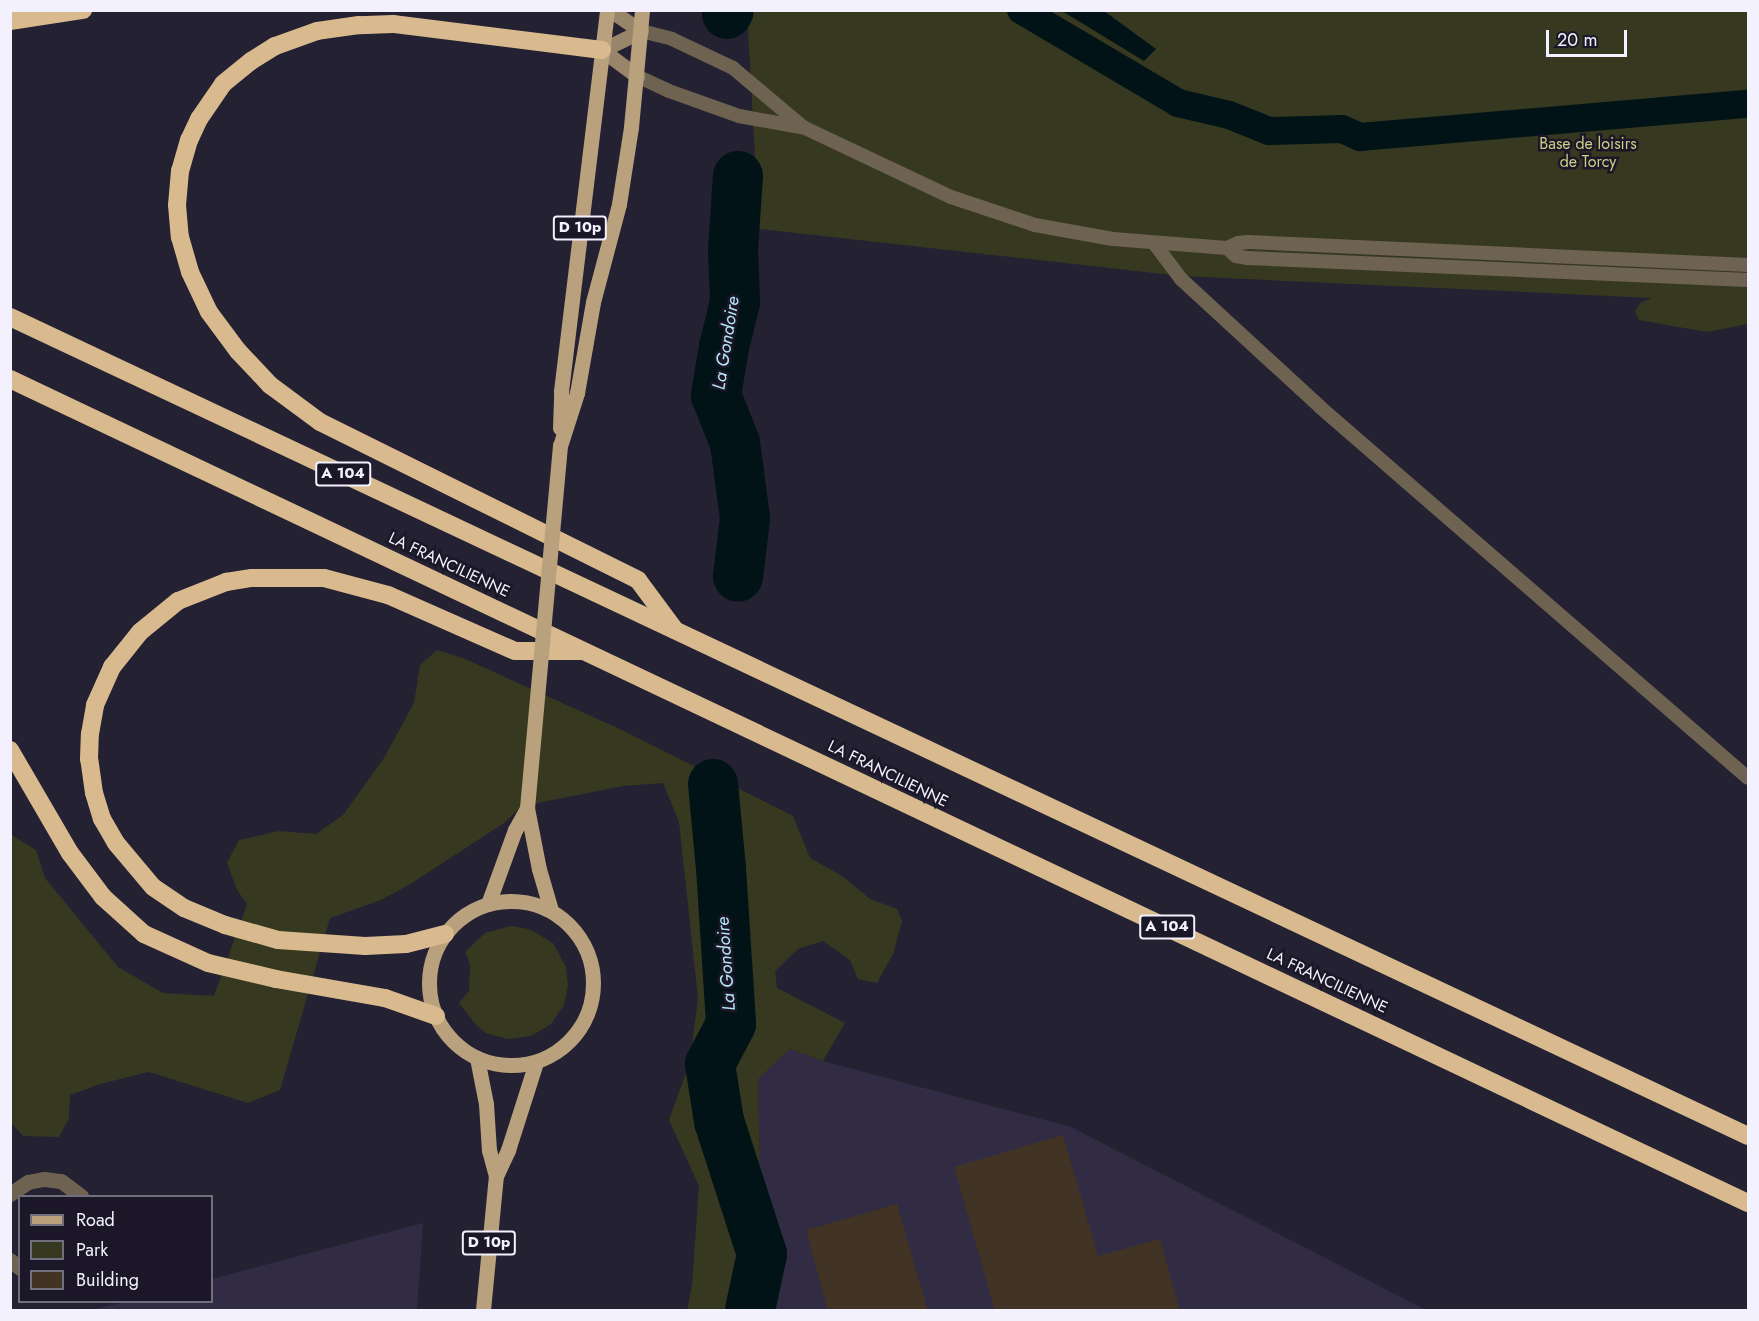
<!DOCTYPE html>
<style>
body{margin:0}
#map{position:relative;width:1759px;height:1321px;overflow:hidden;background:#242133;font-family:Jost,sans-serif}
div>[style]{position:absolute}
.built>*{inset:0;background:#312c43}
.green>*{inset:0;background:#36391f}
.water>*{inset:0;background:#021318}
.canal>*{height:28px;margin:-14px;padding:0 14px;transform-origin:14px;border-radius:14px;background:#021318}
.river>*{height:50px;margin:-25px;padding:0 25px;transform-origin:25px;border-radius:25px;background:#021318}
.building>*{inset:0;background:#423424}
.service>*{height:14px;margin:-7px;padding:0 7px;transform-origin:7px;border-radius:7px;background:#6e6251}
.minor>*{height:15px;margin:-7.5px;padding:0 7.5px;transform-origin:7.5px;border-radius:7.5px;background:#6e6251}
.secondary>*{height:15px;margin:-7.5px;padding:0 7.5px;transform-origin:7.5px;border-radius:7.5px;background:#99866a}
.primary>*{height:15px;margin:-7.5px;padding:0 7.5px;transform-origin:7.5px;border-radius:7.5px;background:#baa17d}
.primary>.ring{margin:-7.5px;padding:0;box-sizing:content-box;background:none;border:15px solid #baa17d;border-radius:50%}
.motorway>*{height:18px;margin:-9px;padding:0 9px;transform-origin:9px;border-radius:9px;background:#d8ba8e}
.primary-bridge>*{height:15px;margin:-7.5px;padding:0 7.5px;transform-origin:7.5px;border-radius:7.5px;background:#baa17d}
span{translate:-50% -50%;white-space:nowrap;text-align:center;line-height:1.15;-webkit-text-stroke:5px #1b1728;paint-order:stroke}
.shield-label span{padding:2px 4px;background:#1b1728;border:2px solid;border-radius:4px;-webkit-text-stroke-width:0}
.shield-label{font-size:15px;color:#f3f1fd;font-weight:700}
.park-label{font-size:16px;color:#c7d085}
.street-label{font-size:16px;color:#f3f1fd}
.water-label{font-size:18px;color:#b3e7f8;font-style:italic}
.frame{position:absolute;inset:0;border:12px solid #f3f1fd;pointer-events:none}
.legend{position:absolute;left:18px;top:1195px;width:195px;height:108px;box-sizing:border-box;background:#1b1728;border:2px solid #716e7d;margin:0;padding:8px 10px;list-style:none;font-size:18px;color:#f3f1fd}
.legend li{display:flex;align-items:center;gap:12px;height:30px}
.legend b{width:30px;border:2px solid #716e7d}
.scale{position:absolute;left:1546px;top:30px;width:81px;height:27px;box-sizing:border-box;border:3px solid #f3f1fd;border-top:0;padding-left:8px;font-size:18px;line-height:21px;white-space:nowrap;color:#f3f1fd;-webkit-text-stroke:4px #1b1728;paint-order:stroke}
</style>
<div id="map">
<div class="built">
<i style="clip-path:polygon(790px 1049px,823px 1061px,1071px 1127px,1426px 1310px,763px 1310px,758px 1079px)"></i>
<i style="clip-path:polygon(423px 1223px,417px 1310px,91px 1310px,125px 1302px,212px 1302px,212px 1279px)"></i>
</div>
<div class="green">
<i style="clip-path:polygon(747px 11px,1748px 11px,1748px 324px,1707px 332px,1639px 320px,1635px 311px,1640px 303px,1652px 298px,1181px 276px,759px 229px)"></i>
<i style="clip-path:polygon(437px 650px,463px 658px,622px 730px,793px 816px,810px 858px,842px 876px,870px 899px,897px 909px,902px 921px,893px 954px,877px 983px,858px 979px,850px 960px,823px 941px,798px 949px,775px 971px,777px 988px,845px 1023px,823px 1061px,790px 1049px,758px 1079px,763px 1310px,687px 1310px,692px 1285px,699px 1186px,669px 1120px,690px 1062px,698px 998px,679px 822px,663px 783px,623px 786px,522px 806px,504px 823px,412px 883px,381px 900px,330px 918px,280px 1090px,248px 1103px,149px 1072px,100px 1084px,70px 1095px,69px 1118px,59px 1137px,23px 1136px,11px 1123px,10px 834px,36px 850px,45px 878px,118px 967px,163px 993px,214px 996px,247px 904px,237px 890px,227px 863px,239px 840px,279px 831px,316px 834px,343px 815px,384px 758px,414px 703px,420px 665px)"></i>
<i style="clip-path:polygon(511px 926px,529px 929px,553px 943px,566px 967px,568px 985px,564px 1005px,551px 1024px,531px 1036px,508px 1039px,486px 1033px,477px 1026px,459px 1003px,469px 991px,470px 964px,465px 952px,485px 933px)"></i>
</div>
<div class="water">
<i style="clip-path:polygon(1062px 11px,1104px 11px,1156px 49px,1144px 61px)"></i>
</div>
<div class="canal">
<i style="left:1021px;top:10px;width:182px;rotate:30.6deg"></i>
<i style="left:1178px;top:103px;width:52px;rotate:13.2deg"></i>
<i style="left:1229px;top:115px;width:43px;rotate:21.8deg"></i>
<i style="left:1269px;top:131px;width:73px;rotate:-1.6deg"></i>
<i style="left:1342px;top:129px;width:20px;rotate:24deg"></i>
<i style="left:1360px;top:137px;width:389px;rotate:-4.9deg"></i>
</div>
<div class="river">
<i style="left:727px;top:14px;width:4px;rotate:-63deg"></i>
<i style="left:738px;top:176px;width:73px;rotate:93.9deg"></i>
<i style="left:733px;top:249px;width:53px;rotate:87.8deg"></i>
<i style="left:735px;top:302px;width:46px;rotate:103.7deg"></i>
<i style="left:724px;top:347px;width:49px;rotate:99.5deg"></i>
<i style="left:716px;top:395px;width:52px;rotate:68.4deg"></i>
<i style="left:735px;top:443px;width:76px;rotate:82.4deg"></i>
<i style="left:745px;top:518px;width:59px;rotate:96.8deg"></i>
<i style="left:713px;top:784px;width:84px;rotate:84.6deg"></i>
<i style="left:721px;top:868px;width:156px;rotate:86.3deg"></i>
<i style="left:731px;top:1024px;width:45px;rotate:117.7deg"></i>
<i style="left:710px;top:1064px;width:58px;rotate:81deg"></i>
<i style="left:719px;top:1121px;width:140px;rotate:72.1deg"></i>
<i style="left:762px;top:1254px;width:57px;rotate:102.1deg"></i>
</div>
<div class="building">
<i style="clip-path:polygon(1063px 1135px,1098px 1256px,1160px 1239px,1180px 1311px,995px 1311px,954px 1167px)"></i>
<i style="clip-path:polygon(897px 1204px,928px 1311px,828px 1311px,806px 1230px)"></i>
</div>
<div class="service">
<i style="left:641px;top:31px;width:32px;rotate:14deg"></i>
<i style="left:672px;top:39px;width:68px;rotate:25.4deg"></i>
<i style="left:733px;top:68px;width:92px;rotate:40.1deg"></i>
<i style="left:637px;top:76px;width:35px;rotate:25deg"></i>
<i style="left:669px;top:91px;width:74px;rotate:19.7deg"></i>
<i style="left:739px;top:116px;width:67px;rotate:10.3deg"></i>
<i style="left:805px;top:128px;width:161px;rotate:25.3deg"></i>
<i style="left:951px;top:197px;width:89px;rotate:18.4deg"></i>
<i style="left:1035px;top:225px;width:79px;rotate:10.2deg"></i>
<i style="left:1113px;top:239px;width:114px;rotate:4.5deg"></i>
<i style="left:1227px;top:248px;width:12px;rotate:42deg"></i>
<i style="left:1236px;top:256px;width:11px;rotate:10deg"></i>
<i style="left:1247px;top:258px;width:501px;rotate:2.51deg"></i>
<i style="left:1154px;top:243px;width:45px;rotate:53.1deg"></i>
<i style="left:1181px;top:279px;width:189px;rotate:42.6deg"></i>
<i style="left:1320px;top:407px;width:566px;rotate:40.92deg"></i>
<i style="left:1227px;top:248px;width:12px;rotate:-24deg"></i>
<i style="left:1238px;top:243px;width:10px;rotate:-6deg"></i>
<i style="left:1248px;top:242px;width:501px;rotate:2.63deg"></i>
</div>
<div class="minor">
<i style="left:10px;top:1194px;width:22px;rotate:-34deg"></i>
<i style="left:28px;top:1182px;width:16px;rotate:-11deg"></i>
<i style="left:44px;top:1179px;width:17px;rotate:7deg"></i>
<i style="left:61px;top:1181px;width:25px;rotate:37deg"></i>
<i style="left:10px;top:1260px;width:13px;rotate:39deg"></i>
</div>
<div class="secondary">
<i style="left:610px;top:10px;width:37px;rotate:34deg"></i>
<i style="left:641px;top:31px;width:43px;rotate:154deg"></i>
<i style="left:602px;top:50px;width:44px;rotate:36.6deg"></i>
</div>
<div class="primary">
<i style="left:560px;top:428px;width:37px;rotate:-88deg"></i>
<i style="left:561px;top:391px;width:384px;rotate:-83.1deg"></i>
<i style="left:560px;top:446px;width:56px;rotate:-72.2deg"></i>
<i style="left:577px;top:393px;width:92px;rotate:-80deg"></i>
<i style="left:593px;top:302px;width:101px;rotate:-75.1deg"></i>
<i style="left:619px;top:204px;width:78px;rotate:-81.1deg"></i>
<i style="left:631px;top:127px;width:118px;rotate:-84.6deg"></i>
<i style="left:527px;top:808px;width:62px;rotate:78.9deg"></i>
<i style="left:539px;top:869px;width:43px;rotate:73.7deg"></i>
<i class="ring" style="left:429px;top:901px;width:149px;height:149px"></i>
<i style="left:488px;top:904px;width:79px;rotate:-70deg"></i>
<i style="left:515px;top:830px;width:25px;rotate:-61deg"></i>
<i style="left:477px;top:1058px;width:47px;rotate:78.9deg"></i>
<i style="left:486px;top:1104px;width:46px;rotate:86.3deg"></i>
<i style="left:489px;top:1150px;width:27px;rotate:75deg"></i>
<i style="left:483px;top:1310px;width:135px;rotate:-84.5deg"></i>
<i style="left:496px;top:1176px;width:29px;rotate:-65deg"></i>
<i style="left:508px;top:1150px;width:92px;rotate:-72.3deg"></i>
</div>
<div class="motorway">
<i style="left:10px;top:21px;width:74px;rotate:-8.6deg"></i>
<i style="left:602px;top:50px;width:211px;rotate:-172.9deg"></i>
<i style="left:393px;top:24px;width:34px;rotate:178deg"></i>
<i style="left:359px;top:25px;width:42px;rotate:171.9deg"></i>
<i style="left:317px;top:31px;width:45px;rotate:160.3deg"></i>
<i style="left:275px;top:46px;width:28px;rotate:148deg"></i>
<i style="left:251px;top:61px;width:36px;rotate:141deg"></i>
<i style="left:223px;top:84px;width:42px;rotate:124.4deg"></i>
<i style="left:199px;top:119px;width:23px;rotate:115deg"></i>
<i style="left:189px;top:140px;width:32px;rotate:106deg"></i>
<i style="left:180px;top:171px;width:34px;rotate:95deg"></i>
<i style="left:177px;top:205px;width:32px;rotate:85deg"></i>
<i style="left:180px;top:237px;width:36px;rotate:74deg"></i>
<i style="left:190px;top:272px;width:44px;rotate:64.6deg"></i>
<i style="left:209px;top:312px;width:49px;rotate:53.4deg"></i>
<i style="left:238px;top:351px;width:47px;rotate:46.7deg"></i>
<i style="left:270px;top:385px;width:62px;rotate:36.5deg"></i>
<i style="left:320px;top:422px;width:355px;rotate:26.4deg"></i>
<i style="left:638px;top:580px;width:62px;rotate:53.5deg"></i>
<i style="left:10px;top:317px;width:1921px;rotate:25.23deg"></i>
<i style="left:10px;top:379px;width:1923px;rotate:25.37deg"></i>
<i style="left:10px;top:750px;width:119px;rotate:59.8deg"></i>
<i style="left:70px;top:853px;width:55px;rotate:53.1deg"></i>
<i style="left:103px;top:897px;width:55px;rotate:42.1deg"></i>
<i style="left:144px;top:934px;width:70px;rotate:24.4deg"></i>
<i style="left:208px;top:963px;width:70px;rotate:13.2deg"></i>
<i style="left:276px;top:979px;width:111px;rotate:9.9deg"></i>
<i style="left:385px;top:998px;width:54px;rotate:19.4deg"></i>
<i style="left:445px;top:934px;width:40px;rotate:165.6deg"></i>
<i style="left:406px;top:944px;width:41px;rotate:177.2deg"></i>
<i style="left:365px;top:946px;width:87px;rotate:-176.1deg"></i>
<i style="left:278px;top:940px;width:55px;rotate:-164.2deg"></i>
<i style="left:225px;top:925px;width:44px;rotate:-157.5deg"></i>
<i style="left:184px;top:908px;width:37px;rotate:-146deg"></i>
<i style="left:153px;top:887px;width:57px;rotate:-130.1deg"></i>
<i style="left:116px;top:843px;width:28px;rotate:-120deg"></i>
<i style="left:102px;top:819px;width:27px;rotate:-107deg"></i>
<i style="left:94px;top:793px;width:34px;rotate:-98deg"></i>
<i style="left:89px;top:759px;width:25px;rotate:-88deg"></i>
<i style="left:90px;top:734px;width:29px;rotate:-80deg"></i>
<i style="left:95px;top:705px;width:42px;rotate:-65.9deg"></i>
<i style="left:112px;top:667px;width:45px;rotate:-51.3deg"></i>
<i style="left:140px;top:632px;width:49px;rotate:-39.2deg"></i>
<i style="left:178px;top:601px;width:52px;rotate:-21.6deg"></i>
<i style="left:226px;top:582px;width:26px;rotate:-9deg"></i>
<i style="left:252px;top:578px;width:72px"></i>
<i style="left:324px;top:578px;width:66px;rotate:14.9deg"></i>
<i style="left:388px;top:595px;width:139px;rotate:23.8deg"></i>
<i style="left:515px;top:651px;width:66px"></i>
</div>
<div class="primary-bridge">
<i style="left:527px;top:808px;width:364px;rotate:-84.8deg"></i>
</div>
<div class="shield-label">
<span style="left:580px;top:228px">D 10p</span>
<span style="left:343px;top:474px">A 104</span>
<span style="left:1167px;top:927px">A 104</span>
<span style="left:489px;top:1243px">D 10p</span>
</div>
<div class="park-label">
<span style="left:1588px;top:153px">Base de loisirs<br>de Torcy</span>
</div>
<div class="street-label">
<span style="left:449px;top:565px;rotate:25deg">LA FRANCILIENNE</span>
<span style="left:888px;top:774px;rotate:26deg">LA FRANCILIENNE</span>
<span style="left:1327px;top:981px;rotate:25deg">LA FRANCILIENNE</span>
</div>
<div class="water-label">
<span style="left:726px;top:343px;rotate:-81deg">La Gondoire</span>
<span style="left:726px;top:964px;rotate:-94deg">La Gondoire</span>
</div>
<div class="frame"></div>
<ul class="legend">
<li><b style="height:8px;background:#baa17d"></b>Road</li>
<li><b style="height:16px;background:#36391f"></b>Park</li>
<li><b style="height:16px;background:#423424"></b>Building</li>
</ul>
<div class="scale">20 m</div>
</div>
